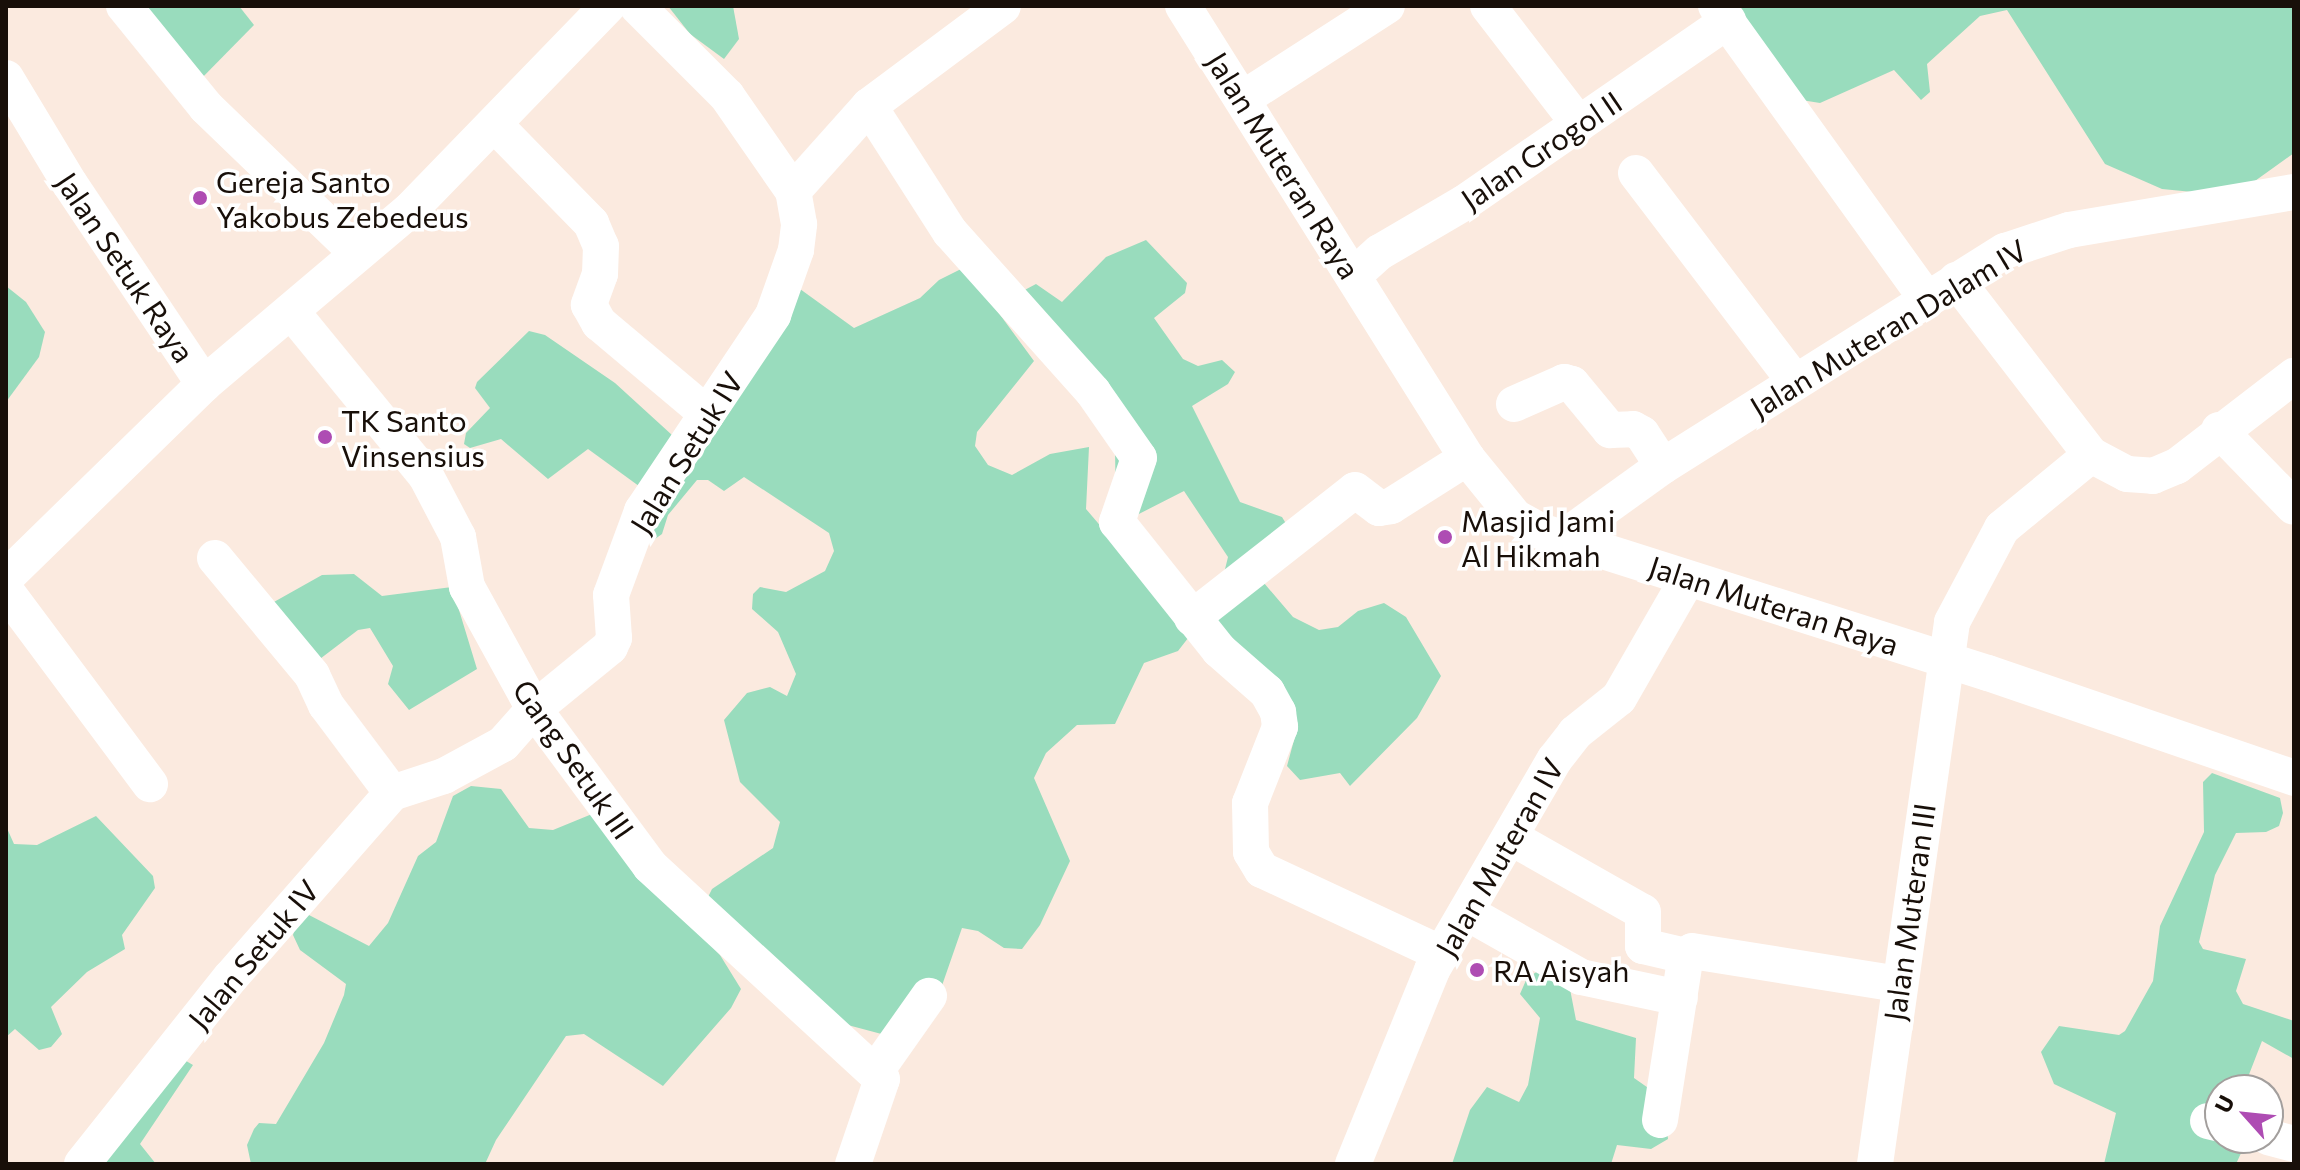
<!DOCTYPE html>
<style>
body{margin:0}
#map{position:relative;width:2300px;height:1170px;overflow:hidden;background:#fbeadf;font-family:Commissioner,sans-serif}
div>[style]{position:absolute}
.green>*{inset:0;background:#99dcbd}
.minor>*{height:36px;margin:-18px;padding:0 18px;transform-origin:18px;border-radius:18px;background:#fff}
.dots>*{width:22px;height:22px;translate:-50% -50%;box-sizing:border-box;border:4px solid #fff;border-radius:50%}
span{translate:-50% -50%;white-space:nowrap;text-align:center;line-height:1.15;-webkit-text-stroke:7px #fff;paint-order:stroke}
.street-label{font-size:30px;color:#180f09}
.poi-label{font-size:30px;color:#180f09}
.left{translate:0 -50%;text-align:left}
.frame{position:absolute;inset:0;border:8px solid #180f09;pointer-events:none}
.north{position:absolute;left:2204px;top:1074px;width:80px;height:80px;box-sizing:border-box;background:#fff;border:2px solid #a39f9d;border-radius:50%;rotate:297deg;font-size:22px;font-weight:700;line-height:32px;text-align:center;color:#180f09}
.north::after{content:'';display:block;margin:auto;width:28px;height:36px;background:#ae4cb3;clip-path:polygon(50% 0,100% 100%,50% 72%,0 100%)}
</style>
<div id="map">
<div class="green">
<i style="clip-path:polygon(130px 6px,239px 6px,254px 25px,195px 85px)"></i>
<i style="clip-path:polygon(668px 6px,733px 6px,739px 39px,724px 59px,690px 34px)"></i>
<i style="clip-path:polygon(1725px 6px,2294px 6px,2294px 153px,2234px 196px,2162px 189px,2105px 164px,2007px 10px,1980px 16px,1927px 64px,1930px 92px,1921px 100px,1894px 70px,1820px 103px,1795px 99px)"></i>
<i style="clip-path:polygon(1146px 240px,1187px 283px,1185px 293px,1154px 318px,1183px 359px,1198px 366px,1222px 360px,1235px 372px,1228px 384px,1192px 406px,1240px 502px,1282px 517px,1288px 527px,1264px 583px,1293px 617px,1319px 630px,1338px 627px,1358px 611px,1384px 603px,1406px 617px,1441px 676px,1417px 718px,1350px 786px,1340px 773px,1300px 780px,1287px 766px,1297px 729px,1210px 630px,1228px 557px,1184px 491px,1131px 518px,1116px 507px,1115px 451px,1017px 294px,1036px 284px,1062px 302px,1106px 257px)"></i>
<i style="clip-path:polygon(965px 267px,1034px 361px,977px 432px,975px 446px,988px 465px,1012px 475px,1050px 454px,1089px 447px,1086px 509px,1192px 633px,1178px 651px,1144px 663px,1115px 724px,1077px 725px,1046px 753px,1034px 778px,1070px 861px,1040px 925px,1022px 949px,1004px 948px,978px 931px,962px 928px,938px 997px,889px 1036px,829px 1020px,705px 903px,712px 889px,773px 848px,780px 822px,740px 782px,724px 720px,747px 693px,770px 687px,787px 696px,796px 674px,778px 632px,752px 609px,753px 594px,760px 587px,786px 592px,825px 571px,834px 551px,829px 533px,744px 477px,724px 491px,708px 480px,697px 480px,668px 515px,662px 534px,641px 549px,639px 532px,800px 289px,854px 328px,920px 298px,939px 280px)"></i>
<i style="clip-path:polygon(6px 286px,26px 302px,45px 332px,39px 357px,6px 402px)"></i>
<i style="clip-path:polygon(529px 331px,545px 335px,615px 383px,672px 435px,643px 489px,588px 449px,548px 479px,501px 439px,470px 448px,464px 444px,466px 433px,490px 408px,475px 388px,477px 382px)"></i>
<i style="clip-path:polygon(354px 574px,382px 596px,452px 587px,477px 669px,409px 710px,388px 684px,393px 666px,370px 628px,358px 630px,312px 665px,265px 607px,322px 575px)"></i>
<i style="clip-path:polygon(2212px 773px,2280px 798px,2283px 813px,2279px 826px,2266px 832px,2236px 833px,2215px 875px,2199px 942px,2203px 949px,2246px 959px,2236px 991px,2243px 1004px,2294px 1021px,2294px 1059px,2262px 1041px,2243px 1090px,2220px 1090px,2220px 1138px,2248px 1138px,2236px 1164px,2104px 1164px,2116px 1113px,2054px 1084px,2041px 1052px,2059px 1026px,2119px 1035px,2125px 1031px,2153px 981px,2160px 926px,2204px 832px,2203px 782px)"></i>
<i style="clip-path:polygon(471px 786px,501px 789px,529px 828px,553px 830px,592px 814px,720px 955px,741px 989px,731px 1008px,663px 1086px,584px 1034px,566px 1036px,496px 1140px,485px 1164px,251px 1164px,247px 1145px,254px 1129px,259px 1123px,276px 1124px,324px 1043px,344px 995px,346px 984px,300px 950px,293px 935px,296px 923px,307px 914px,369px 946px,388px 923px,418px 856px,436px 842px,453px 796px)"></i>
<i style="clip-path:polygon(96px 816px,153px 876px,155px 888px,122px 935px,125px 949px,87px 972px,51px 1007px,62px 1034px,51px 1047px,39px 1050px,15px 1029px,6px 1037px,6px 826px,14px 844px,37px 845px)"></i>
<i style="clip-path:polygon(1538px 971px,1570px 989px,1576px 1020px,1636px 1038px,1634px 1078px,1664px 1099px,1668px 1139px,1651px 1149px,1617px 1145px,1611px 1164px,1452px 1164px,1470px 1110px,1487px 1087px,1519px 1102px,1528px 1085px,1540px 1018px,1520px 994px,1527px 978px)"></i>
<i style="clip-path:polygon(181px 1058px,193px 1065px,140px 1144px,156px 1164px,81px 1164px)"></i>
</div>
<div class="minor">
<i style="left:124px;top:6px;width:130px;rotate:50.9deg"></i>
<i style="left:206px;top:107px;width:211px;rotate:44deg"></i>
<i style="left:1183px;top:6px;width:534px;rotate:57.86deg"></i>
<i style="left:1467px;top:458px;width:76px;rotate:50.9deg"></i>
<i style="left:1515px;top:517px;width:29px;rotate:29deg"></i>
<i style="left:1540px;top:531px;width:470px;rotate:17.6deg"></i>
<i style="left:1988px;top:673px;width:324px;rotate:18.9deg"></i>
<i style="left:1488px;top:6px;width:149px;rotate:52.4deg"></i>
<i style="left:1716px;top:6px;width:360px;rotate:54.3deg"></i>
<i style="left:6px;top:78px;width:124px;rotate:58.9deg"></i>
<i style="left:70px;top:184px;width:241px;rotate:56.2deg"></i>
<i style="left:204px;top:384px;width:277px;rotate:135.7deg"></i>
<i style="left:1244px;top:98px;width:170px;rotate:-32.8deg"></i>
<i style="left:869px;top:106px;width:150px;rotate:57.3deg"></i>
<i style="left:950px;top:232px;width:215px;rotate:48.2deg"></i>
<i style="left:1093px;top:392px;width:80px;rotate:55.1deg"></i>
<i style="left:1139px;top:458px;width:68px;rotate:109deg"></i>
<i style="left:1117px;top:522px;width:164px;rotate:51.4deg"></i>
<i style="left:1219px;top:650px;width:64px;rotate:41.2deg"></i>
<i style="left:1267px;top:692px;width:23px;rotate:61deg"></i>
<i style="left:1278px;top:712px;width:15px;rotate:82deg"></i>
<i style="left:1280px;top:727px;width:82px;rotate:111.5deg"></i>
<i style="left:1250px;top:803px;width:49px;rotate:88.8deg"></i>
<i style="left:1251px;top:852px;width:21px;rotate:59deg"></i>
<i style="left:1262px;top:870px;width:199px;rotate:25deg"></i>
<i style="left:494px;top:124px;width:139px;rotate:45.6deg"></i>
<i style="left:591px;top:223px;width:25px;rotate:67deg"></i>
<i style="left:601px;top:246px;width:28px;rotate:92deg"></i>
<i style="left:600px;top:274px;width:33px;rotate:110deg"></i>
<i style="left:589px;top:305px;width:21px;rotate:61deg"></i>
<i style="left:599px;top:323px;width:141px;rotate:40.1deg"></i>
<i style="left:1636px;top:173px;width:263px;rotate:52.7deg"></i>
<i style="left:793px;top:191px;width:114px;rotate:-48.2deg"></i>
<i style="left:869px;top:106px;width:167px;rotate:-36.7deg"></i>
<i style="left:1353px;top:276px;width:36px;rotate:-42deg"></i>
<i style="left:1380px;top:252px;width:97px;rotate:-30.3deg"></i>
<i style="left:1464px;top:203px;width:321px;rotate:-34.6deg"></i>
<i style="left:291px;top:311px;width:213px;rotate:50.7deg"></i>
<i style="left:426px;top:476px;width:69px;rotate:62.3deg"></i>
<i style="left:458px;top:537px;width:51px;rotate:79.8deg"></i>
<i style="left:467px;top:587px;width:139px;rotate:61.2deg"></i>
<i style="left:534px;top:709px;width:195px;rotate:53.5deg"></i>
<i style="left:650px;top:866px;width:315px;rotate:42.6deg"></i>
<i style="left:882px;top:1079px;width:90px;rotate:108.8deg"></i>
<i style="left:204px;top:384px;width:270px;rotate:-40.2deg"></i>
<i style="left:410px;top:210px;width:284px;rotate:-45.9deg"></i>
<i style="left:1514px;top:404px;width:55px;rotate:-23.7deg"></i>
<i style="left:1564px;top:382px;width:8px;rotate:14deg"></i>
<i style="left:1572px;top:384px;width:60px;rotate:50.4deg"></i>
<i style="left:1610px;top:430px;width:23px;rotate:-2deg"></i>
<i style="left:1633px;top:429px;width:10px;rotate:29deg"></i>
<i style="left:1642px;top:434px;width:38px;rotate:57deg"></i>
<i style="left:2219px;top:430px;width:107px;rotate:45.8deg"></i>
<i style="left:2091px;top:455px;width:41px;rotate:27.8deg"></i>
<i style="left:2127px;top:474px;width:26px;rotate:4deg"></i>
<i style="left:2153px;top:476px;width:26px;rotate:-23deg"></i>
<i style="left:2177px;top:466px;width:148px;rotate:-37.6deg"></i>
<i style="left:1563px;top:538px;width:123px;rotate:-35.8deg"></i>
<i style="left:1663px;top:466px;width:404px;rotate:-32.2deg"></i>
<i style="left:2005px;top:251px;width:67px;rotate:-18.2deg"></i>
<i style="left:2069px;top:230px;width:228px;rotate:-9.6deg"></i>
<i style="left:215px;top:558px;width:152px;rotate:50.3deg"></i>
<i style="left:312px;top:675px;width:33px;rotate:65deg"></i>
<i style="left:326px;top:705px;width:110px;rotate:53.1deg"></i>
<i style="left:6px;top:591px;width:241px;rotate:53.3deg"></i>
<i style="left:1192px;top:618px;width:207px;rotate:-38.1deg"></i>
<i style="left:1355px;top:490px;width:30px;rotate:37deg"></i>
<i style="left:1379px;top:508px;width:12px;rotate:-9deg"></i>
<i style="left:1391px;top:506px;width:90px;rotate:-32.3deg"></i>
<i style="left:1512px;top:838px;width:150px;rotate:29.5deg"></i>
<i style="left:1643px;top:912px;width:34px;rotate:90deg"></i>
<i style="left:1643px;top:946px;width:44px;rotate:13.1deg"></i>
<i style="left:1466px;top:912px;width:132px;rotate:29.5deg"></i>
<i style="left:1581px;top:977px;width:101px;rotate:12deg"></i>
<i style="left:876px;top:1071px;width:92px;rotate:-54.8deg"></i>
<i style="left:1660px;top:1120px;width:162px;rotate:-81.1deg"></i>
<i style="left:1685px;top:960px;width:11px;rotate:-52deg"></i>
<i style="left:1692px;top:951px;width:208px;rotate:9.1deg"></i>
<i style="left:2208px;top:1121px;width:12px;rotate:14deg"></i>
<i style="left:2268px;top:1137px;width:27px;rotate:15deg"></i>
<i style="left:82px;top:1164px;width:239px;rotate:-51.5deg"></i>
<i style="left:231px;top:977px;width:244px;rotate:-48.8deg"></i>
<i style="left:392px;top:793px;width:55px;rotate:-18.1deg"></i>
<i style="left:444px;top:776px;width:67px;rotate:-28.5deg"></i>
<i style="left:503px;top:744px;width:47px;rotate:-48.5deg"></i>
<i style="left:534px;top:709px;width:98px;rotate:-39.2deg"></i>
<i style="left:610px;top:647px;width:10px;rotate:-66deg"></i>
<i style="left:614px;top:638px;width:43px;rotate:-94deg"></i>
<i style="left:611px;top:595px;width:90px;rotate:-69.7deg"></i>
<i style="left:642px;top:511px;width:236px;rotate:-56.2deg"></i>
<i style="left:773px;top:315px;width:69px;rotate:-70.5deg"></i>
<i style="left:796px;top:250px;width:26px;rotate:-83deg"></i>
<i style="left:799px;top:224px;width:34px;rotate:-100deg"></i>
<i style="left:793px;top:191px;width:116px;rotate:-124.8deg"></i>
<i style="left:727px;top:96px;width:127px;rotate:-135deg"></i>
<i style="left:1353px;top:1164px;width:209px;rotate:-67.8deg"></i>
<i style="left:1432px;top:970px;width:244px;rotate:-59.8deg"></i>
<i style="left:1555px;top:759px;width:33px;rotate:-52deg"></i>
<i style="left:1575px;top:733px;width:56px;rotate:-38.5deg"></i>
<i style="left:1619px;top:698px;width:138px;rotate:-60.1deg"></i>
<i style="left:1875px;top:1164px;width:547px;rotate:-81.91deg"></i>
<i style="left:1952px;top:622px;width:106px;rotate:-62deg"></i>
<i style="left:2002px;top:528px;width:115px;rotate:-39.4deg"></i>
<i style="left:2091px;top:455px;width:221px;rotate:-127.6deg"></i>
</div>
<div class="dots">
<i style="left:200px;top:198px;background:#ae4cb3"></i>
<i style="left:325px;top:437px;background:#ae4cb3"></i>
<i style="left:1445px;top:537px;background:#ae4cb3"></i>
<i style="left:1477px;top:970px;background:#ae4cb3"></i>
</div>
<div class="street-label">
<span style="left:1541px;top:150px;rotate:-34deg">Jalan Grogol II</span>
<span style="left:1284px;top:165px;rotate:58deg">Jalan Muteran Raya</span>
<span style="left:126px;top:267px;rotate:56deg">Jalan Setuk Raya</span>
<span style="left:1888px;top:328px;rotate:-31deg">Jalan Muteran Dalam IV</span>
<span style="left:686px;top:452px;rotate:-58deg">Jalan Setuk IV</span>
<span style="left:1774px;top:605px;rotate:18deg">Jalan Muteran Raya</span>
<span style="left:574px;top:759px;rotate:55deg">Gang Setuk III</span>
<span style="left:1499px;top:857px;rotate:-60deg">Jalan Muteran IV</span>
<span style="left:1909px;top:912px;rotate:-82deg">Jalan Muteran III</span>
<span style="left:253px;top:954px;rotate:-50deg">Jalan Setuk IV</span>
</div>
<div class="poi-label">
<span class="left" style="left:216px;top:198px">Gereja Santo<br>Yakobus Zebedeus</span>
<span class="left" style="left:341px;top:437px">TK Santo<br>Vinsensius</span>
<span class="left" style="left:1461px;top:537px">Masjid Jami<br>Al Hikmah</span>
<span class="left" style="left:1493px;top:970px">RA Aisyah</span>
</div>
<div class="frame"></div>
<div class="north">U</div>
</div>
